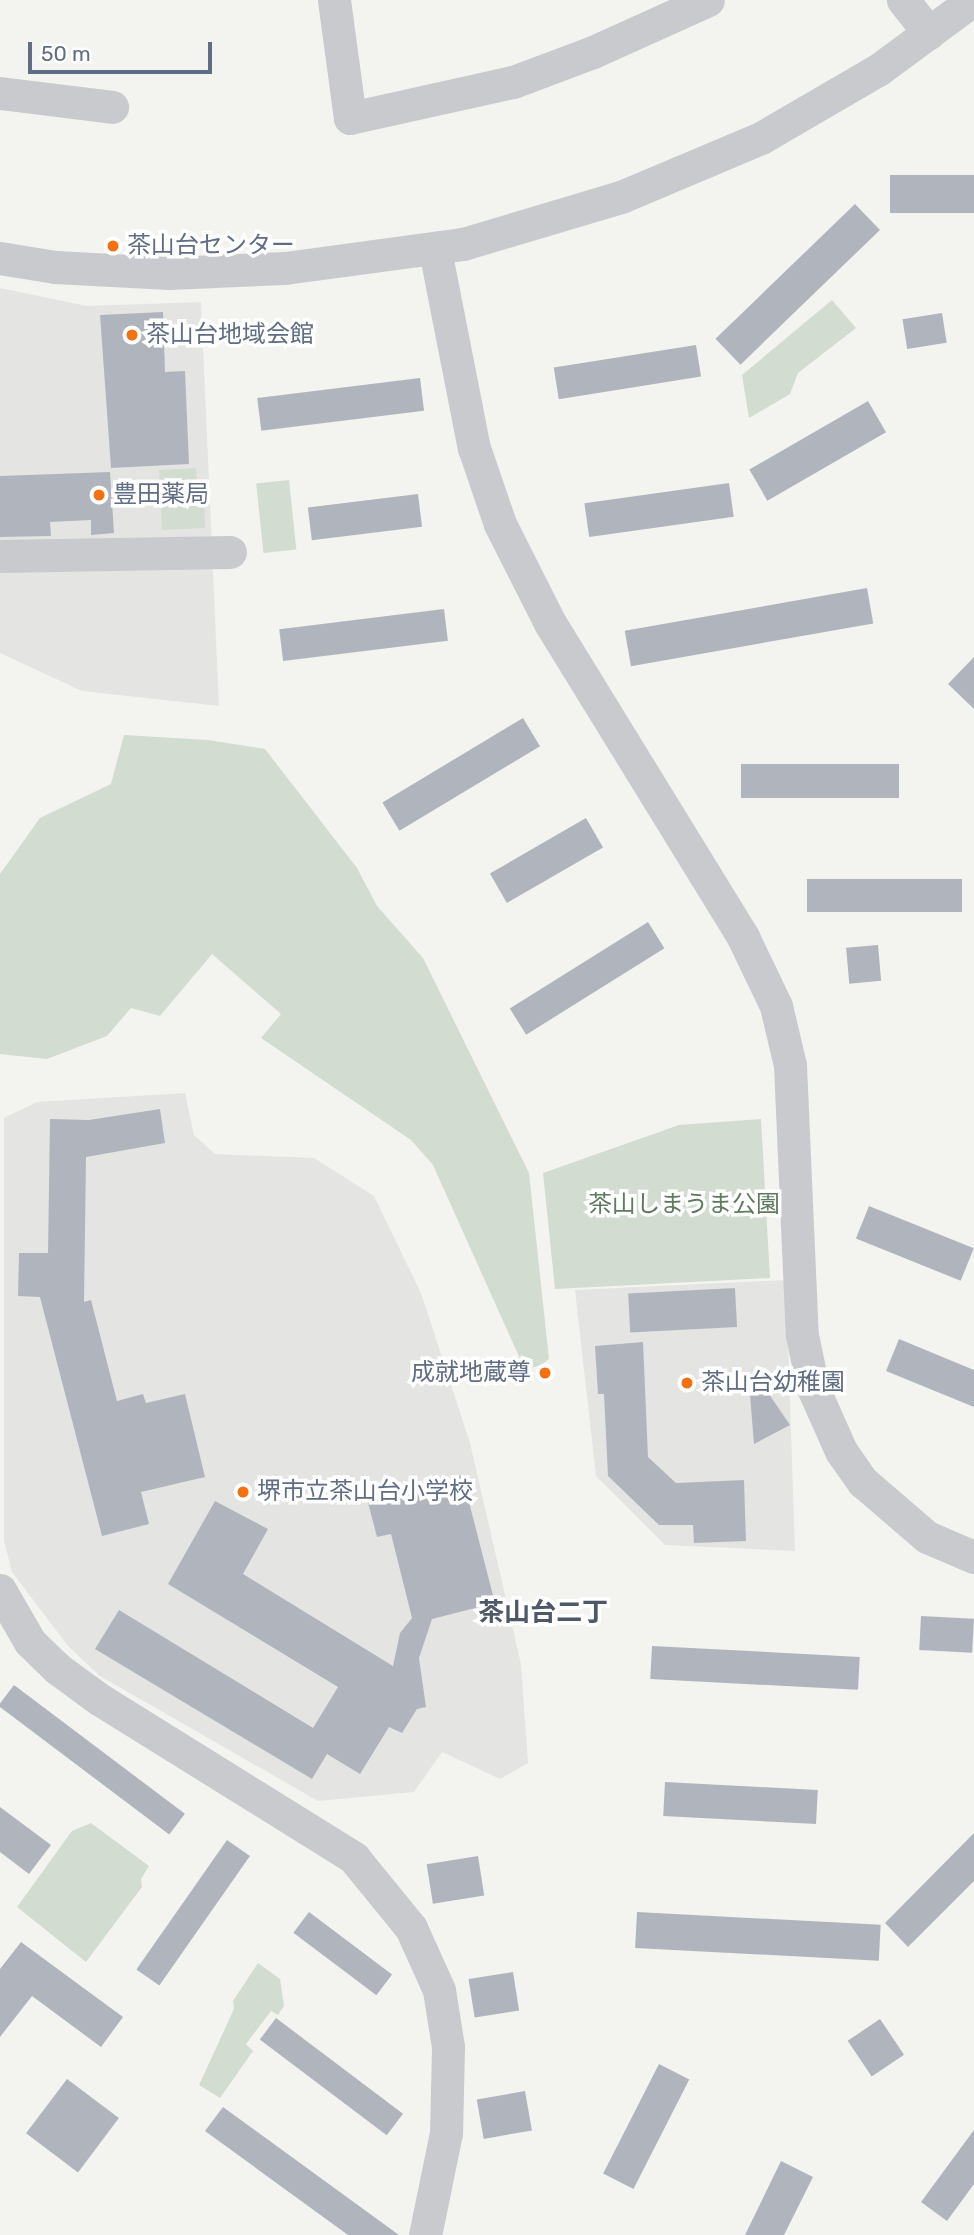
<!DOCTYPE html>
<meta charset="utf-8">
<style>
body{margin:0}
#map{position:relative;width:974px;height:2235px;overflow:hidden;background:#f3f4ef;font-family:Rubik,"Noto Sans JP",sans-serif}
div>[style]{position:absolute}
.built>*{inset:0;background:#e4e5e3}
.green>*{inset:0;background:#d2dcd0;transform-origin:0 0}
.building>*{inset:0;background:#b0b5bd;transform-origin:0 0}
.minor>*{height:33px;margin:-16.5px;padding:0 16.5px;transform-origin:16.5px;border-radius:16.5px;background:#c8cace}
.dots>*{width:19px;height:19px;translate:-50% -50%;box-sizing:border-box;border:4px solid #fff;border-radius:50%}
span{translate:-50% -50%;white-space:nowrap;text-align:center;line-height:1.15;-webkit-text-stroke:7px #fff;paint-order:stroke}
.poi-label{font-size:24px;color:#606d84}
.left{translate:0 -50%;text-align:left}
.right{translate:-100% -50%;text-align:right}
.park-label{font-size:24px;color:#5f7a5f}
.neighbourhood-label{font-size:26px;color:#4f5868;font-weight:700}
.scale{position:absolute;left:28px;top:42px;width:184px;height:32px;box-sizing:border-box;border:4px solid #606d84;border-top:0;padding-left:9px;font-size:21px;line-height:24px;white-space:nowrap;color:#606d84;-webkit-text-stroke:5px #fff;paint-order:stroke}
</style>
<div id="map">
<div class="built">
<i style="clip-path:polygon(0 288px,87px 306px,201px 302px,219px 706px,82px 691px,0 653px)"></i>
<i style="clip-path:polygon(185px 1093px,194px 1135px,215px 1154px,314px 1158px,374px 1196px,421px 1293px,470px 1443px,521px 1664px,528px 1763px,500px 1779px,442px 1752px,414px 1792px,318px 1801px,100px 1676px,68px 1646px,12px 1572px,4px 1541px,4px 1118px,37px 1102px)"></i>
<i style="clip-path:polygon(786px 1280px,795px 1551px,665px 1545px,596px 1476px,575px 1290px)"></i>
</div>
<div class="green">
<i style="clip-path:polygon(832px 300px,856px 328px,798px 373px,790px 394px,749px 418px,742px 375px)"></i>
<i style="clip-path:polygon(196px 468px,197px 484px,204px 489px,205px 528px,162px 530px,159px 470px)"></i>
<i style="left:289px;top:480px;width:70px;height:33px;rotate:84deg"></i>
<i style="clip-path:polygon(124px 735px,208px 740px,265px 749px,357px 868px,377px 906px,423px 958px,529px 1173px,549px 1359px,541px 1365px,531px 1368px,521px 1361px,433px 1165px,411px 1140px,261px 1038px,281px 1014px,212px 954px,160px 1016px,131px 1008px,107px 1036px,47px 1059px,0 1054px,0 874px,40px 818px,111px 784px)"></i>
<i style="clip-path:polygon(761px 1119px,770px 1278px,555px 1289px,543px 1173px,679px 1125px)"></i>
<i style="clip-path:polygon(91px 1823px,149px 1866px,141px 1879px,142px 1887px,86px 1962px,17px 1907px,72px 1831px)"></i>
<i style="clip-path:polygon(258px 1963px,280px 1979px,284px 2006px,278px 2015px,271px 2011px,246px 2044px,253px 2051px,220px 2098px,199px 2085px,234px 2009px,233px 2001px)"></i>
</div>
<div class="building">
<i style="left:974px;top:175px;width:38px;height:84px;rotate:90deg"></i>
<i style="left:855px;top:204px;width:36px;height:194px;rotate:46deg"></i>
<i style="clip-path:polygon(163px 312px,165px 372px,185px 371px,189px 464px,111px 468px,100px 315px)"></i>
<i style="left:942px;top:313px;width:30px;height:40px;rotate:81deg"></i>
<i style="left:696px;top:345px;width:32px;height:144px;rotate:81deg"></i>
<i style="left:420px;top:378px;width:33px;height:164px;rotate:83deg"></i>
<i style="left:868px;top:401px;width:36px;height:137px;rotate:60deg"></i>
<i style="clip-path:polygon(110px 472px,114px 533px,91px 535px,91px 520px,50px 522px,51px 536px,0 537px,0 476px)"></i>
<i style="left:729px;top:483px;width:34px;height:146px;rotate:82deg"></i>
<i style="left:418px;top:494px;width:33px;height:111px;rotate:83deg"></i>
<i style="left:867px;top:588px;width:36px;height:246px;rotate:80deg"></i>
<i style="left:444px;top:609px;width:32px;height:166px;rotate:83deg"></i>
<i style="clip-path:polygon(974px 657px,974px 709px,948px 684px)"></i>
<i style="left:523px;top:718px;width:33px;height:164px;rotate:59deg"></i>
<i style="left:899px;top:764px;width:34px;height:158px;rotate:90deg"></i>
<i style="left:586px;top:818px;width:34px;height:111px;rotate:60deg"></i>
<i style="left:962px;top:879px;width:33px;height:155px;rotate:90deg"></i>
<i style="left:648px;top:922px;width:31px;height:163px;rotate:58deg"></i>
<i style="left:878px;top:945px;width:36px;height:32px;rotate:85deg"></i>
<i style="clip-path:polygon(160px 1109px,165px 1143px,86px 1157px,84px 1302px,91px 1300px,117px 1401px,143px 1394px,146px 1403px,185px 1394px,205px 1477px,141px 1492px,149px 1524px,102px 1536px,40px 1297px,18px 1296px,19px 1253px,48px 1253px,50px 1119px,89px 1120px)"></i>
<i style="left:869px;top:1206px;width:113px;height:35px;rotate:22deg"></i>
<i style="left:735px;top:1288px;width:39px;height:107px;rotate:87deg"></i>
<i style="clip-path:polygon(899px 1339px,974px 1370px,974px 1407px,886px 1371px)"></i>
<i style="clip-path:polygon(643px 1342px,648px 1457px,676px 1483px,744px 1480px,746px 1541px,694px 1543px,693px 1525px,659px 1525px,608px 1476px,604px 1394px,598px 1394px,595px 1346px)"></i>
<i style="clip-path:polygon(769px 1394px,790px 1425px,754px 1444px,750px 1395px)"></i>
<i style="clip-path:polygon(462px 1475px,495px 1603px,432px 1619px,419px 1658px,426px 1707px,417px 1709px,402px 1733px,389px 1727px,360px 1774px,327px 1754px,312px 1779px,95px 1649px,119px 1610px,313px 1728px,338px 1687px,168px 1584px,215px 1501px,268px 1529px,243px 1574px,393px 1666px,400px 1633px,412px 1618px,391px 1534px,377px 1537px,367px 1499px)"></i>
<i style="left:921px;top:1616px;width:53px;height:34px;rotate:3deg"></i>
<i style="left:652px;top:1646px;width:208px;height:33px;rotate:3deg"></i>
<i style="left:14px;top:1685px;width:214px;height:26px;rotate:37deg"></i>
<i style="left:665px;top:1782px;width:153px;height:34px;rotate:3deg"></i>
<i style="clip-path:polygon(0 1807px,51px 1845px,29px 1874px,0 1852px)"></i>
<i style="clip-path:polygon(974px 1833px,974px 1881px,908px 1947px,885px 1923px)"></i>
<i style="left:227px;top:1840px;width:28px;height:158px;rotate:35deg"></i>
<i style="left:478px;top:1856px;width:40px;height:52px;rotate:81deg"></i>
<i style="left:309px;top:1912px;width:104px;height:26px;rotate:37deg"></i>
<i style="left:637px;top:1912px;width:244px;height:36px;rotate:3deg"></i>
<i style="clip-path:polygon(21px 1942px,123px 2017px,101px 2047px,32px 1996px,0 2037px,0 1969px)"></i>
<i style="left:513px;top:1972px;width:39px;height:45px;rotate:81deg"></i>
<i style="left:276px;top:2018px;width:159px;height:27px;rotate:37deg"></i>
<i style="left:880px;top:2019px;width:43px;height:39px;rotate:56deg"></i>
<i style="left:659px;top:2064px;width:34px;height:123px;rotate:27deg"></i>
<i style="left:67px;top:2079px;width:65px;height:68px;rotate:37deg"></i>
<i style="left:525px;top:2091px;width:40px;height:49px;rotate:80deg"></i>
<i style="clip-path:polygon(223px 2107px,399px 2235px,348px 2235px,205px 2131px)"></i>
<i style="clip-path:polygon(974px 2130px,974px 2184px,947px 2221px,921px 2202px)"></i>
<i style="clip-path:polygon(781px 2161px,813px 2177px,784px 2235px,745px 2235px)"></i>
</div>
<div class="minor">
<i style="left:334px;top:0;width:119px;rotate:82.3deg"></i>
<i style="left:350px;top:118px;width:167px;rotate:-12.5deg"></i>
<i style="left:513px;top:82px;width:85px;rotate:-20.6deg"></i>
<i style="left:593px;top:52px;width:126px;rotate:-24.3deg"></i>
<i style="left:903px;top:0;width:42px;rotate:51.8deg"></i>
<i style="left:0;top:93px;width:113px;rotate:7.1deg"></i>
<i style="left:435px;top:250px;width:202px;rotate:78.9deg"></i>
<i style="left:474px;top:448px;width:80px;rotate:71.1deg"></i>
<i style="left:500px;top:524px;width:111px;rotate:63.2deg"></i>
<i style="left:550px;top:623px;width:369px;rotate:58.4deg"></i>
<i style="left:743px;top:937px;width:76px;rotate:64.4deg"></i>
<i style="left:776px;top:1006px;width:61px;rotate:76.7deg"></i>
<i style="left:790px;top:1065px;width:270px;rotate:87.5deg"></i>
<i style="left:802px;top:1335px;width:54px;rotate:78.3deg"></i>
<i style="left:813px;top:1388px;width:69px;rotate:66deg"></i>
<i style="left:841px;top:1451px;width:38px;rotate:55deg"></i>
<i style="left:863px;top:1482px;width:84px;rotate:40.7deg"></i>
<i style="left:927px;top:1537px;width:51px;rotate:23.1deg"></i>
<i style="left:0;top:258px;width:56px;rotate:9.3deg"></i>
<i style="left:55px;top:267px;width:114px;rotate:3deg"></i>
<i style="left:169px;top:273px;width:116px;rotate:-2.5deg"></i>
<i style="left:285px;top:268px;width:180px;rotate:-7.7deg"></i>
<i style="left:463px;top:244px;width:165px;rotate:-16.6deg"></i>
<i style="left:621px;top:197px;width:152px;rotate:-22.9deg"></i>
<i style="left:761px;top:138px;width:135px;rotate:-30.2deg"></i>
<i style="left:878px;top:70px;width:118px;rotate:-36.4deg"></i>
<i style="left:0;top:556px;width:230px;rotate:-1deg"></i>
<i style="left:0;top:1590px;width:60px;rotate:60deg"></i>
<i style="left:30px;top:1642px;width:39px;rotate:44deg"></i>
<i style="left:58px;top:1669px;width:51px;rotate:36.2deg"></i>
<i style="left:99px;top:1699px;width:301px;rotate:31.9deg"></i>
<i style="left:354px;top:1858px;width:90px;rotate:50.8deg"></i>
<i style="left:411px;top:1928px;width:68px;rotate:65.7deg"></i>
<i style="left:439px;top:1990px;width:58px;rotate:81deg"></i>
<i style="left:448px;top:2047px;width:86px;rotate:91.3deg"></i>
<i style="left:446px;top:2133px;width:104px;rotate:101.6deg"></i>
</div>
<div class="dots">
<i style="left:113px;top:246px;background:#f5710f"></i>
<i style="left:132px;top:335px;background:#f5710f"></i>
<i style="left:99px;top:495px;background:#f5710f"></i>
<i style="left:545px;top:1373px;background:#f5710f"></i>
<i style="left:687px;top:1383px;background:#f5710f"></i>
<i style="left:243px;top:1492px;background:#f5710f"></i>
</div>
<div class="poi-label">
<span class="left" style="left:127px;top:246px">茶山台センター</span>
<span class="left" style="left:146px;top:335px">茶山台地域会館</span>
<span class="left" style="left:113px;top:495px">豊田薬局</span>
<span class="right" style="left:531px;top:1373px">成就地蔵尊</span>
<span class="left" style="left:701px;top:1383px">茶山台幼稚園</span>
<span class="left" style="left:257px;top:1492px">堺市立茶山台小学校</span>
</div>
<div class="park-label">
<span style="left:684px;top:1205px">茶山しまうま公園</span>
</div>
<div class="neighbourhood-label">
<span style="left:543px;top:1613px">茶山台二丁</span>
</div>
<div class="scale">50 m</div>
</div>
